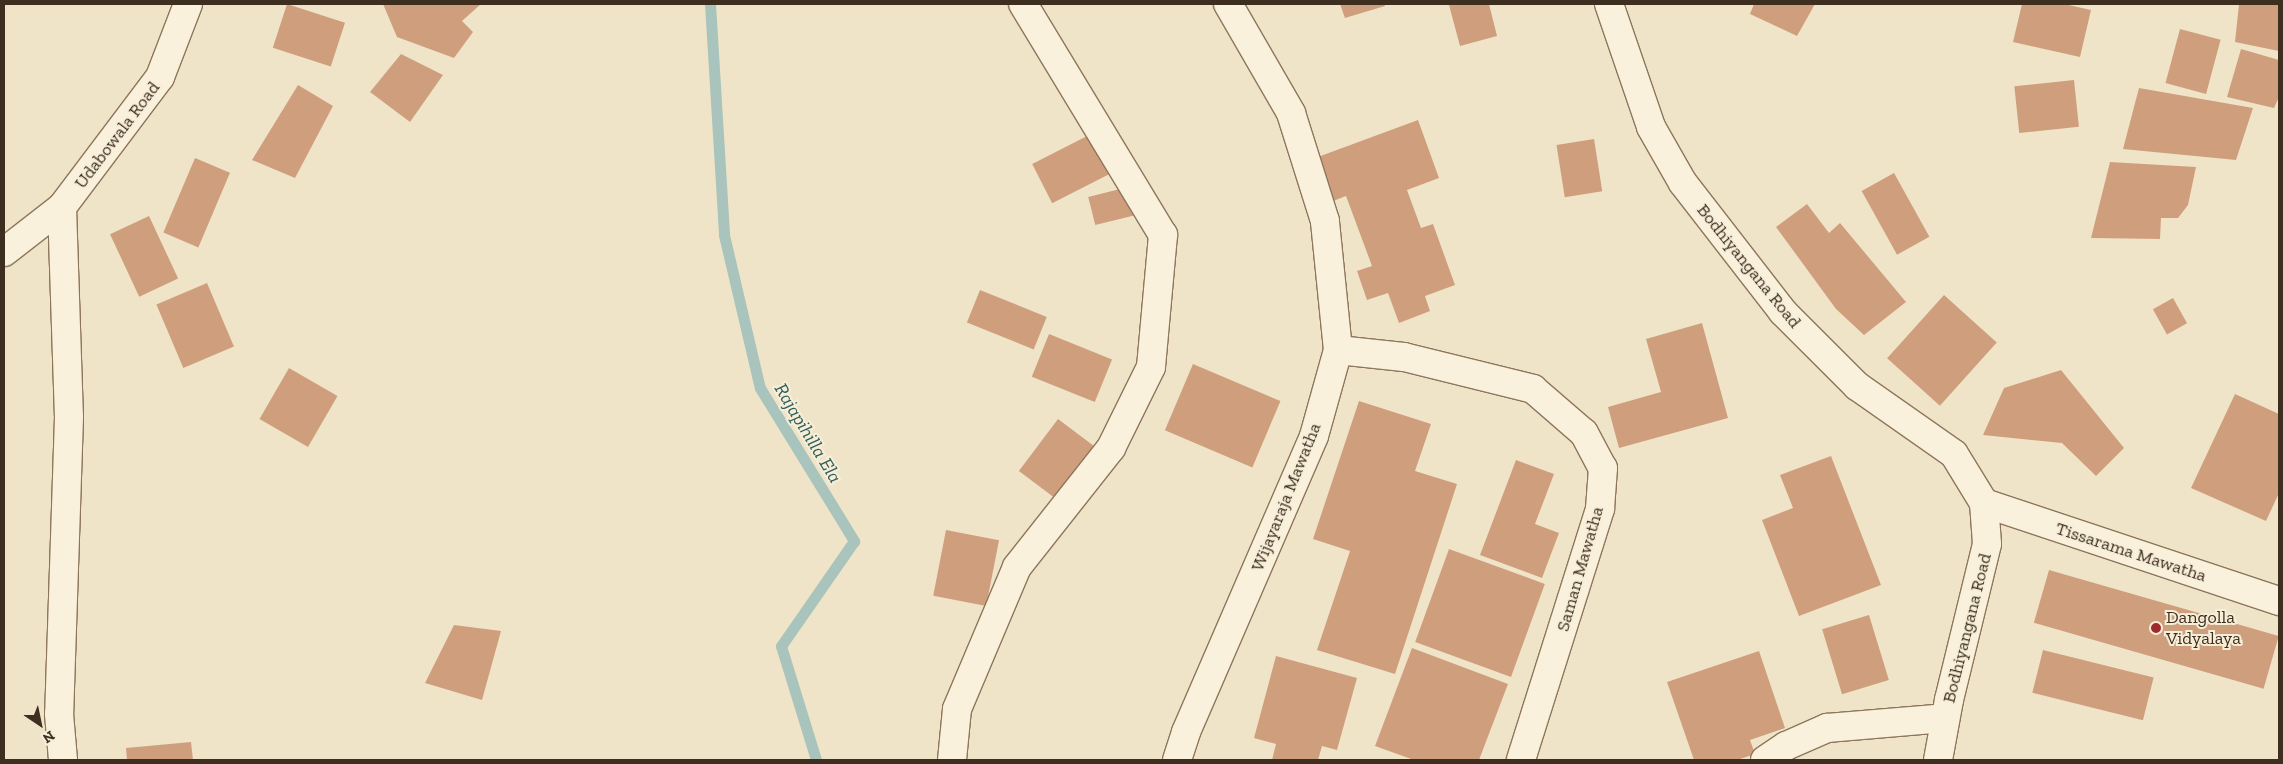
<!DOCTYPE html>
<style>
body{margin:0}
#map{position:relative;width:2283px;height:764px;overflow:hidden;background:#f0e4c8;font-family:"Zilla Slab",serif}
div>[style]{position:absolute}
.stream>*{height:11px;margin:-5.5px;padding:0 5.5px;transform-origin:5.5px;border-radius:5.5px;background:#a9c4bc}
.building>*{inset:0;background:#cf9f7d;transform-origin:0 0}
.roads{filter:drop-shadow(1px 0 #8d765c) drop-shadow(-1px 0 #8d765c) drop-shadow(0 1px #8d765c) drop-shadow(0 -1px #8d765c)}
.minor>*{height:28px;margin:-14px;padding:0 14px;transform-origin:14px;border-radius:14px;background:#faf1dc}
.dots>*{width:14px;height:14px;translate:-50% -50%;box-sizing:border-box;border:2px solid #f7eed8;border-radius:50%}
span{translate:-50% -50%;white-space:nowrap;text-align:center;line-height:1.15;-webkit-text-stroke:4px #f7eed8;paint-order:stroke}
.street-label{font-size:18px;color:#3d2e20}
.poi-label{font-size:18px;color:#3d2e20}
.left{translate:0 -50%;text-align:left}
.water-label{font-size:19px;color:#2f5d5a;font-style:italic}
.frame{position:absolute;inset:0;border:5px solid #3d2e20;pointer-events:none}
.north{position:absolute;left:15px;top:699px;width:50px;height:50px;-webkit-text-stroke:4px #f7eed8;paint-order:stroke;rotate:146deg;font-size:14px;font-weight:700;line-height:20px;text-align:center;color:#3d2e20}
.north::after{content:'';display:block;margin:auto;width:18px;height:22px;background:#3d2e20;clip-path:polygon(50% 0,100% 100%,50% 72%,0 100%)}
</style>
<div id="map">
<div class="stream">
<i style="left:710px;top:4px;width:231px;rotate:86.5deg"></i>
<i style="left:724px;top:235px;width:157px;rotate:76.8deg"></i>
<i style="left:760px;top:388px;width:180px;rotate:58.4deg"></i>
<i style="left:854px;top:541px;width:128px;rotate:124.8deg"></i>
<i style="left:781px;top:646px;width:119px;rotate:72.9deg"></i>
</div>
<div class="building">
<i style="left:287px;top:4px;width:61px;height:46px;rotate:18deg"></i>
<i style="clip-path:polygon(383px 4px,481px 4px,462px 21px,473px 32px,454px 58px,397px 37px)"></i>
<i style="clip-path:polygon(1340px 4px,1384px 4px,1385px 6px,1345px 18px)"></i>
<i style="clip-path:polygon(1489px 4px,1497px 36px,1460px 46px,1449px 5px)"></i>
<i style="clip-path:polygon(1754px 4px,1815px 4px,1797px 36px,1750px 14px)"></i>
<i style="clip-path:polygon(2022px 4px,2064px 4px,2091px 10px,2080px 57px,2013px 42px)"></i>
<i style="clip-path:polygon(2239px 4px,2279px 4px,2279px 51px,2235px 42px)"></i>
<i style="left:2180px;top:29px;width:42px;height:56px;rotate:15deg"></i>
<i style="clip-path:polygon(2241px 49px,2279px 60px,2279px 97px,2274px 108px,2227px 97px)"></i>
<i style="clip-path:polygon(401px 54px,443px 75px,410px 122px,370px 92px)"></i>
<i style="left:2074px;top:80px;width:47px;height:60px;rotate:84deg"></i>
<i style="clip-path:polygon(298px 85px,333px 106px,295px 178px,252px 160px)"></i>
<i style="clip-path:polygon(2139px 88px,2253px 108px,2236px 160px,2123px 149px)"></i>
<i style="clip-path:polygon(1418px 120px,1439px 178px,1407px 190px,1421px 228px,1433px 224px,1455px 285px,1425px 296px,1430px 311px,1399px 323px,1388px 293px,1367px 300px,1357px 271px,1372px 266px,1346px 196px,1323px 205px,1307px 161px)"></i>
<i style="left:1091px;top:134px;width:44px;height:66px;rotate:63deg"></i>
<i style="left:1594px;top:139px;width:53px;height:38px;rotate:81deg"></i>
<i style="left:195px;top:158px;width:38px;height:81px;rotate:23deg"></i>
<i style="clip-path:polygon(2110px 162px,2196px 167px,2188px 205px,2178px 218px,2161px 218px,2160px 239px,2091px 238px)"></i>
<i style="left:1894px;top:173px;width:73px;height:37px;rotate:61deg"></i>
<i style="left:1128px;top:187px;width:29px;height:41px;rotate:76deg"></i>
<i style="clip-path:polygon(1807px 204px,1829px 233px,1840px 223px,1906px 302px,1864px 335px,1836px 309px,1776px 227px)"></i>
<i style="left:149px;top:216px;width:69px;height:43px;rotate:65deg"></i>
<i style="left:207px;top:283px;width:69px;height:55px;rotate:67deg"></i>
<i style="left:980px;top:290px;width:72px;height:35px;rotate:22deg"></i>
<i style="left:1944px;top:295px;width:71px;height:85px;rotate:42deg"></i>
<i style="left:2173px;top:298px;width:29px;height:23px;rotate:61deg"></i>
<i style="clip-path:polygon(1702px 323px,1728px 418px,1619px 448px,1608px 407px,1661px 392px,1646px 339px)"></i>
<i style="left:1049px;top:334px;width:68px;height:46px;rotate:22deg"></i>
<i style="left:1193px;top:364px;width:95px;height:72px;rotate:23deg"></i>
<i style="left:289px;top:368px;width:56px;height:59px;rotate:30deg"></i>
<i style="clip-path:polygon(2061px 370px,2124px 448px,2096px 476px,2062px 443px,1983px 435px,2004px 388px)"></i>
<i style="clip-path:polygon(2235px 394px,2279px 414px,2279px 493px,2266px 521px,2191px 488px)"></i>
<i style="clip-path:polygon(1359px 401px,1431px 424px,1415px 471px,1457px 484px,1395px 674px,1317px 650px,1350px 551px,1313px 539px)"></i>
<i style="left:1058px;top:419px;width:45px;height:65px;rotate:37deg"></i>
<i style="clip-path:polygon(1831px 456px,1881px 585px,1799px 616px,1762px 520px,1793px 508px,1780px 475px)"></i>
<i style="clip-path:polygon(1516px 460px,1554px 474px,1535px 524px,1559px 533px,1542px 578px,1480px 555px)"></i>
<i style="left:946px;top:530px;width:54px;height:67px;rotate:11deg"></i>
<i style="left:1449px;top:549px;width:102px;height:99px;rotate:20deg"></i>
<i style="left:2049px;top:570px;width:239px;height:55px;rotate:16deg"></i>
<i style="left:1869px;top:615px;width:68px;height:49px;rotate:73deg"></i>
<i style="clip-path:polygon(454px 625px,501px 631px,482px 700px,425px 683px)"></i>
<i style="clip-path:polygon(1412px 648px,1508px 684px,1479px 760px,1414px 760px,1375px 746px)"></i>
<i style="left:2043px;top:650px;width:114px;height:44px;rotate:14deg"></i>
<i style="clip-path:polygon(1759px 651px,1785px 728px,1750px 740px,1755px 754px,1737px 760px,1694px 760px,1667px 682px)"></i>
<i style="clip-path:polygon(1276px 656px,1357px 678px,1337px 750px,1322px 746px,1318px 760px,1272px 760px,1276px 744px,1254px 738px)"></i>
<i style="clip-path:polygon(191px 742px,193px 760px,127px 760px,126px 748px)"></i>
</div>
<div class="roads">
<div class="minor">
<i style="left:1609px;top:4px;width:130px;rotate:71.1deg"></i>
<i style="left:1651px;top:127px;width:64px;rotate:60.3deg"></i>
<i style="left:1683px;top:183px;width:163px;rotate:52.2deg"></i>
<i style="left:1783px;top:312px;width:105px;rotate:45deg"></i>
<i style="left:1857px;top:386px;width:118px;rotate:35deg"></i>
<i style="left:1954px;top:454px;width:57px;rotate:58.5deg"></i>
<i style="left:1984px;top:503px;width:41px;rotate:85.8deg"></i>
<i style="left:1987px;top:544px;width:161px;rotate:103.7deg"></i>
<i style="left:1949px;top:700px;width:61px;rotate:100.4deg"></i>
<i style="left:62px;top:207px;width:210px;rotate:88.1deg"></i>
<i style="left:69px;top:417px;width:297px;rotate:91.9deg"></i>
<i style="left:59px;top:714px;width:46px;rotate:85deg"></i>
<i style="left:4px;top:252px;width:73px;rotate:-37.8deg"></i>
<i style="left:62px;top:207px;width:163px;rotate:-53deg"></i>
<i style="left:160px;top:77px;width:78px;rotate:-69deg"></i>
<i style="left:1338px;top:350px;width:66px;rotate:6.1deg"></i>
<i style="left:1404px;top:357px;width:133px;rotate:13.9deg"></i>
<i style="left:1533px;top:389px;width:67px;rotate:40.8deg"></i>
<i style="left:1584px;top:433px;width:40px;rotate:62deg"></i>
<i style="left:1603px;top:468px;width:41px;rotate:94.2deg"></i>
<i style="left:1600px;top:509px;width:263px;rotate:107.5deg"></i>
<i style="left:1984px;top:503px;width:311px;rotate:18.4deg"></i>
<i style="left:952px;top:760px;width:51px;rotate:-84.4deg"></i>
<i style="left:957px;top:709px;width:154px;rotate:-67.1deg"></i>
<i style="left:1017px;top:567px;width:152px;rotate:-51.7deg"></i>
<i style="left:1111px;top:448px;width:90px;rotate:-63.7deg"></i>
<i style="left:1151px;top:367px;width:133px;rotate:-84.8deg"></i>
<i style="left:1163px;top:235px;width:270px;rotate:-121.2deg"></i>
<i style="left:1177px;top:760px;width:29px;rotate:-72deg"></i>
<i style="left:1186px;top:732px;width:322px;rotate:-66.6deg"></i>
<i style="left:1314px;top:436px;width:89px;rotate:-74.4deg"></i>
<i style="left:1338px;top:350px;width:130px;rotate:-95.8deg"></i>
<i style="left:1325px;top:221px;width:113px;rotate:-107.5deg"></i>
<i style="left:1291px;top:113px;width:126px;rotate:-120deg"></i>
<i style="left:1765px;top:760px;width:25px;rotate:-34deg"></i>
<i style="left:1786px;top:746px;width:45px;rotate:-23.7deg"></i>
<i style="left:1827px;top:728px;width:118px;rotate:-4.8deg"></i>
</div>
</div>
<div class="dots">
<i style="left:2156px;top:628px;background:#9e2a2b"></i>
</div>
<div class="street-label">
<span style="left:117px;top:135px;rotate:-53deg">Udabowala Road</span>
<span style="left:1749px;top:266px;rotate:51deg">Bodhiyangana Road</span>
<span style="left:1286px;top:497px;rotate:-68deg">Wijayaraja Mawatha</span>
<span style="left:2131px;top:552px;rotate:18deg">Tissarama Mawatha</span>
<span style="left:1580px;top:569px;rotate:-74deg">Saman Mawatha</span>
<span style="left:1967px;top:628px;rotate:-76deg">Bodhiyangana Road</span>
</div>
<div class="poi-label">
<span class="left" style="left:2166px;top:628px">Dangolla<br>Vidyalaya</span>
</div>
<div class="water-label">
<span style="left:808px;top:433px;rotate:59deg">Rajapihilla Ela</span>
</div>
<div class="frame"></div>
<div class="north">N</div>
</div>
